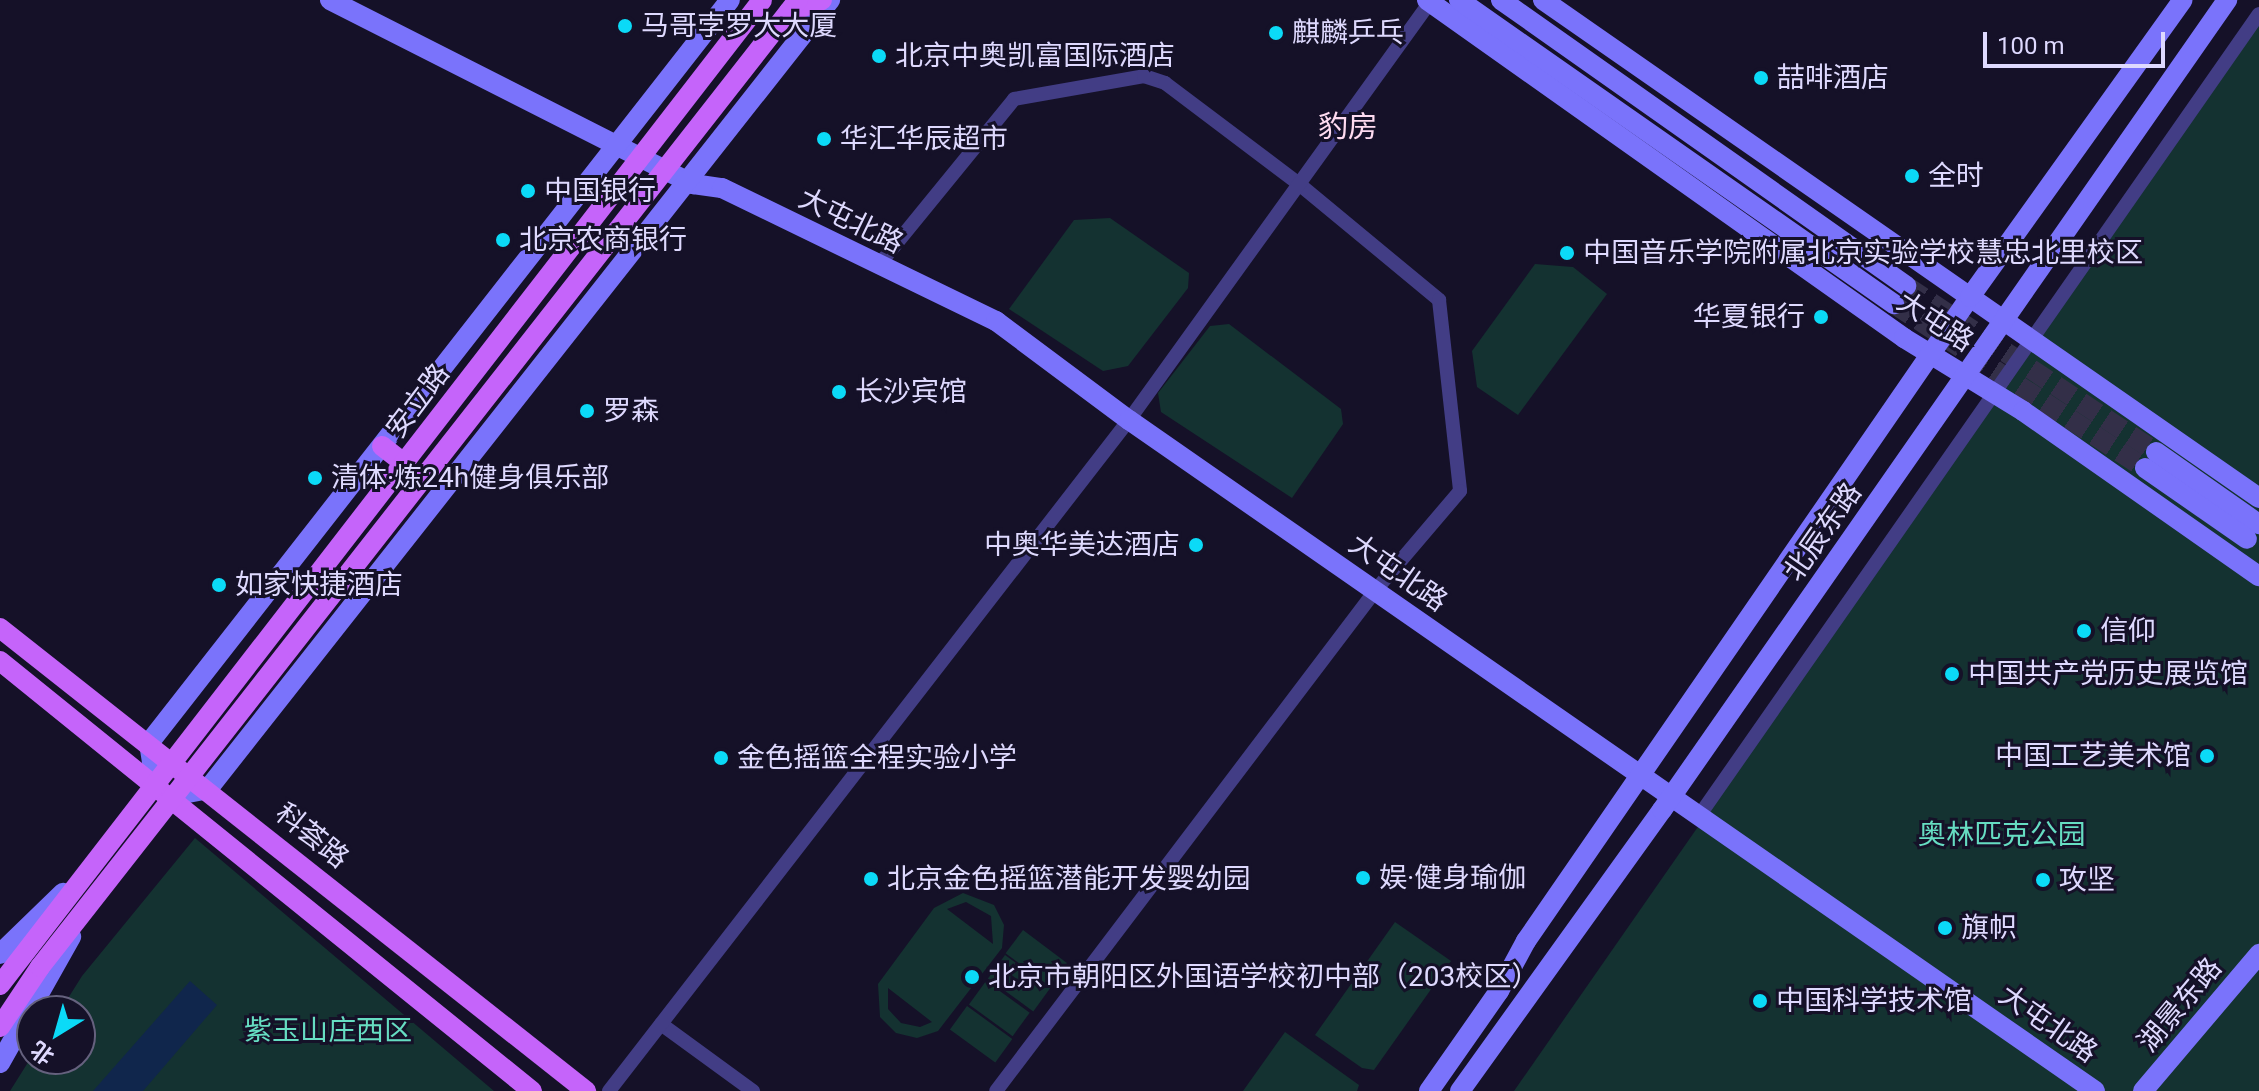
<!DOCTYPE html>
<meta charset="utf-8">
<style>
body{margin:0}
#map{position:relative;width:2259px;height:1091px;overflow:hidden;background:#151128;font-family:Roboto,"Noto Sans SC",sans-serif}
div>[style]{position:absolute}
.green>*{inset:0;background:#143231;transform-origin:0 0}
.water>*{inset:0;background:#10264c}
.secondary-tunnel>*{height:20px;margin-top:-10px;transform-origin:0;background:repeating-linear-gradient(90deg,#332f48 0 20px,transparent 0 30px)}
.street>*{height:14px;margin:-7px;padding:0 7px;transform-origin:7px;border-radius:7px;background:#423d85}
.secondary>*{height:20px;margin:-10px;padding:0 10px;transform-origin:10px;border-radius:10px;background:#7a73fb}
.primary>*{height:20px;margin:-10px;padding:0 10px;transform-origin:10px;border-radius:10px;background:#c564fa}
.dots>*{width:22px;height:22px;translate:-50% -50%;box-sizing:border-box;border:4px solid #151128;border-radius:50%}
span{translate:-50% -50%;white-space:nowrap;text-align:center;line-height:1.15;-webkit-text-stroke:6px #151128;paint-order:stroke}
.poi-label{font-size:28px;color:#ded9fe}
.left{translate:0 -50%;text-align:left}
.right{translate:-100% -50%;text-align:right}
.street-label{font-size:28px;color:#ded9fe}
.park-label{font-size:28px;color:#66ddc2}
.neighbourhood-label{font-size:30px;color:#fedbf0}
.north{position:absolute;left:16px;top:995px;width:80px;height:80px;box-sizing:border-box;background:#151128;border:2px solid #65617e;border-radius:50%;rotate:217deg;font-size:22px;font-weight:700;line-height:32px;text-align:center;color:#ded9fe}
.north::after{content:'';display:block;margin:auto;width:28px;height:36px;background:#0bdaf7;clip-path:polygon(50% 0,100% 100%,50% 72%,0 100%)}
.scale{position:absolute;left:1983px;top:32px;width:182px;height:36px;box-sizing:border-box;border:4px solid #ded9fe;border-top:0;padding-left:10px;font-size:24px;line-height:28px;white-space:nowrap;color:#ded9fe;-webkit-text-stroke:6px #151128;paint-order:stroke}
</style>
<div id="map">
<div class="green">
<i style="clip-path:polygon(2259px 21px,2259px 1091px,1514px 1091px)"></i>
<i style="clip-path:polygon(1110px 218px,1189px 273px,1188px 288px,1128px 366px,1103px 371px,1009px 309px,1074px 220px)"></i>
<i style="clip-path:polygon(1535px 264px,1573px 267px,1607px 294px,1518px 415px,1477px 387px,1472px 351px)"></i>
<i style="clip-path:polygon(1229px 324px,1341px 409px,1343px 424px,1292px 498px,1161px 412px,1158px 393px,1210px 326px)"></i>
<i style="clip-path:polygon(195px 838px,494px 1091px,10px 1091px,32px 1056px,80px 1059px,80px 1011px,60px 1011px,82px 976px)"></i>
<i style="clip-path:polygon(evenodd,963px 893px,994px 905px,1004px 925px,1002px 948px,938px 1031px,917px 1038px,896px 1033px,880px 1017px,878px 984px,934px 908px,963px 893px,966px 902px,991px 916px,993px 944px,947px 909px,966px 902px,963px 893px,888px 988px,932px 1022px,920px 1027px,901px 1023px,888px 1009px,888px 988px)"></i>
<i style="clip-path:polygon(1395px 922px,1451px 961px,1374px 1070px,1362px 1068px,1315px 1035px)"></i>
<i style="left:1023px;top:930px;width:55px;height:29px;rotate:37deg"></i>
<i style="left:1005px;top:955px;width:56px;height:29px;rotate:36deg"></i>
<i style="left:986px;top:981px;width:54px;height:29px;rotate:36deg"></i>
<i style="left:967px;top:1006px;width:56px;height:29px;rotate:36deg"></i>
<i style="clip-path:polygon(1285px 1032px,1359px 1085px,1357px 1091px,1243px 1091px)"></i>
</div>
<div class="water">
<i style="clip-path:polygon(190px 981px,217px 1005px,143px 1091px,93px 1091px)"></i>
</div>
<div class="secondary-tunnel">
<i style="left:1906px;top:286px;width:300px;rotate:33.6deg"></i>
<i style="left:1894px;top:304px;width:300px;rotate:33.2deg"></i>
</div>
<div class="street">
<i style="left:878px;top:266px;width:215px;rotate:-50.8deg"></i>
<i style="left:1014px;top:99px;width:132px;rotate:-10deg"></i>
<i style="left:1144px;top:76px;width:22px;rotate:18deg"></i>
<i style="left:1165px;top:83px;width:168px;rotate:37deg"></i>
<i style="left:1299px;top:184px;width:182px;rotate:39.6deg"></i>
<i style="left:1439px;top:300px;width:192px;rotate:83.7deg"></i>
<i style="left:1460px;top:491px;width:131px;rotate:130.4deg"></i>
<i style="left:1375px;top:591px;width:627px;rotate:127.16deg"></i>
<i style="left:1699px;top:816px;width:978px;rotate:-55.08deg"></i>
<i style="left:661px;top:1024px;width:114px;rotate:36.1deg"></i>
<i style="left:609px;top:1091px;width:849px;rotate:-52.23deg"></i>
<i style="left:1129px;top:420px;width:515px;rotate:-54.24deg"></i>
</div>
<div class="secondary">
<i style="left:330px;top:0;width:407px;rotate:26.9deg"></i>
<i style="left:693px;top:184px;width:29px;rotate:8deg"></i>
<i style="left:722px;top:188px;width:305px;rotate:25.9deg"></i>
<i style="left:996px;top:321px;width:166px;rotate:36.7deg"></i>
<i style="left:1129px;top:420px;width:1176px;rotate:34.78deg"></i>
<i style="left:1427px;top:0;width:585px;rotate:35.32deg"></i>
<i style="left:1904px;top:338px;width:140px;rotate:31.5deg"></i>
<i style="left:2023px;top:411px;width:288px;rotate:35deg"></i>
<i style="left:1459px;top:0;width:531px;rotate:34.95deg"></i>
<i style="left:1501px;top:0;width:496px;rotate:35.2deg"></i>
<i style="left:1543px;top:0;width:872px;rotate:34.82deg"></i>
<i style="left:2156px;top:452px;width:126px;rotate:35deg"></i>
<i style="left:2145px;top:468px;width:124px;rotate:34.8deg"></i>
<i style="left:155px;top:781px;width:38px;rotate:-99deg"></i>
<i style="left:149px;top:743px;width:943px;rotate:-51.98deg"></i>
<i style="left:188px;top:793px;width:20px;rotate:-11deg"></i>
<i style="left:208px;top:789px;width:1005px;rotate:-51.75deg"></i>
<i style="left:0;top:954px;width:88px;rotate:-44.1deg"></i>
<i style="left:0;top:1063px;width:145px;rotate:-60.6deg"></i>
<i style="left:1429px;top:1091px;width:122px;rotate:-55deg"></i>
<i style="left:1499px;top:991px;width:57px;rotate:-61.6deg"></i>
<i style="left:1526px;top:941px;width:782px;rotate:-55.42deg"></i>
<i style="left:1970px;top:297px;width:365px;rotate:-54.4deg"></i>
<i style="left:1460px;top:1091px;width:346px;rotate:-54.3deg"></i>
<i style="left:1662px;top:810px;width:988px;rotate:-55.1deg"></i>
<i style="left:2143px;top:1091px;width:180px;rotate:-49.7deg"></i>
</div>
<div class="primary">
<i style="left:789px;top:12px;width:35px;rotate:-20deg"></i>
<i style="left:382px;top:446px;width:29px;rotate:38deg"></i>
<i style="left:0;top:628px;width:747px;rotate:38.31deg"></i>
<i style="left:0;top:661px;width:684px;rotate:38.95deg"></i>
<i style="left:0;top:985px;width:1245px;rotate:-52.27deg"></i>
<i style="left:0;top:1027px;width:72px;rotate:-56.3deg"></i>
<i style="left:40px;top:967px;width:1229px;rotate:-51.91deg"></i>
</div>
<div class="dots">
<i style="left:625px;top:26px;background:#0bdaf7"></i>
<i style="left:1276px;top:33px;background:#0bdaf7"></i>
<i style="left:879px;top:56px;background:#0bdaf7"></i>
<i style="left:1761px;top:78px;background:#0bdaf7"></i>
<i style="left:824px;top:139px;background:#0bdaf7"></i>
<i style="left:1912px;top:176px;background:#0bdaf7"></i>
<i style="left:528px;top:191px;background:#0bdaf7"></i>
<i style="left:503px;top:240px;background:#0bdaf7"></i>
<i style="left:1567px;top:253px;background:#0bdaf7"></i>
<i style="left:1821px;top:317px;background:#0bdaf7"></i>
<i style="left:839px;top:392px;background:#0bdaf7"></i>
<i style="left:587px;top:411px;background:#0bdaf7"></i>
<i style="left:315px;top:478px;background:#0bdaf7"></i>
<i style="left:1196px;top:545px;background:#0bdaf7"></i>
<i style="left:219px;top:585px;background:#0bdaf7"></i>
<i style="left:2084px;top:631px;background:#0bdaf7"></i>
<i style="left:1952px;top:674px;background:#0bdaf7"></i>
<i style="left:2207px;top:756px;background:#0bdaf7"></i>
<i style="left:721px;top:758px;background:#0bdaf7"></i>
<i style="left:1363px;top:878px;background:#0bdaf7"></i>
<i style="left:871px;top:879px;background:#0bdaf7"></i>
<i style="left:2043px;top:880px;background:#0bdaf7"></i>
<i style="left:1945px;top:928px;background:#0bdaf7"></i>
<i style="left:972px;top:977px;background:#0bdaf7"></i>
<i style="left:1760px;top:1001px;background:#0bdaf7"></i>
</div>
<div class="poi-label">
<span class="left" style="left:641px;top:26px">马哥孛罗大大厦</span>
<span class="left" style="left:1292px;top:33px">麒麟乒乓</span>
<span class="left" style="left:895px;top:56px">北京中奥凯富国际酒店</span>
<span class="left" style="left:1777px;top:78px">喆啡酒店</span>
<span class="left" style="left:840px;top:139px">华汇华辰超市</span>
<span class="left" style="left:1928px;top:176px">全时</span>
<span class="left" style="left:544px;top:191px">中国银行</span>
<span class="left" style="left:519px;top:240px">北京农商银行</span>
<span class="left" style="left:1583px;top:253px">中国音乐学院附属北京实验学校慧忠北里校区</span>
<span class="right" style="left:1805px;top:317px">华夏银行</span>
<span class="left" style="left:855px;top:392px">长沙宾馆</span>
<span class="left" style="left:603px;top:411px">罗森</span>
<span class="left" style="left:331px;top:478px">清体·炼24h健身俱乐部</span>
<span class="right" style="left:1180px;top:545px">中奥华美达酒店</span>
<span class="left" style="left:235px;top:585px">如家快捷酒店</span>
<span class="left" style="left:2100px;top:631px">信仰</span>
<span class="left" style="left:1968px;top:674px">中国共产党历史展览馆</span>
<span class="right" style="left:2191px;top:756px">中国工艺美术馆</span>
<span class="left" style="left:737px;top:758px">金色摇篮全程实验小学</span>
<span class="left" style="left:1379px;top:878px">娱·健身瑜伽</span>
<span class="left" style="left:887px;top:879px">北京金色摇篮潜能开发婴幼园</span>
<span class="left" style="left:2059px;top:880px">攻坚</span>
<span class="left" style="left:1961px;top:928px">旗帜</span>
<span class="left" style="left:988px;top:977px">北京市朝阳区外国语学校初中部（203校区）</span>
<span class="left" style="left:1776px;top:1001px">中国科学技术馆</span>
</div>
<div class="street-label">
<span style="left:851px;top:221px;rotate:26deg">大屯北路</span>
<span style="left:1935px;top:322px;rotate:33deg">大屯路</span>
<span style="left:418px;top:401px;rotate:-53deg">安立路</span>
<span style="left:1823px;top:532px;rotate:-55deg">北辰东路</span>
<span style="left:1398px;top:573px;rotate:35deg">大屯北路</span>
<span style="left:312px;top:836px;rotate:39deg">科荟路</span>
<span style="left:2180px;top:1005px;rotate:-50deg">湖景东路</span>
<span style="left:2048px;top:1024px;rotate:35deg">大屯北路</span>
</div>
<div class="park-label">
<span style="left:2002px;top:835px">奥林匹克公园</span>
<span style="left:328px;top:1031px">紫玉山庄西区</span>
</div>
<div class="neighbourhood-label">
<span style="left:1348px;top:127px">豹房</span>
</div>
<div class="north">北</div>
<div class="scale">100 m</div>
</div>
